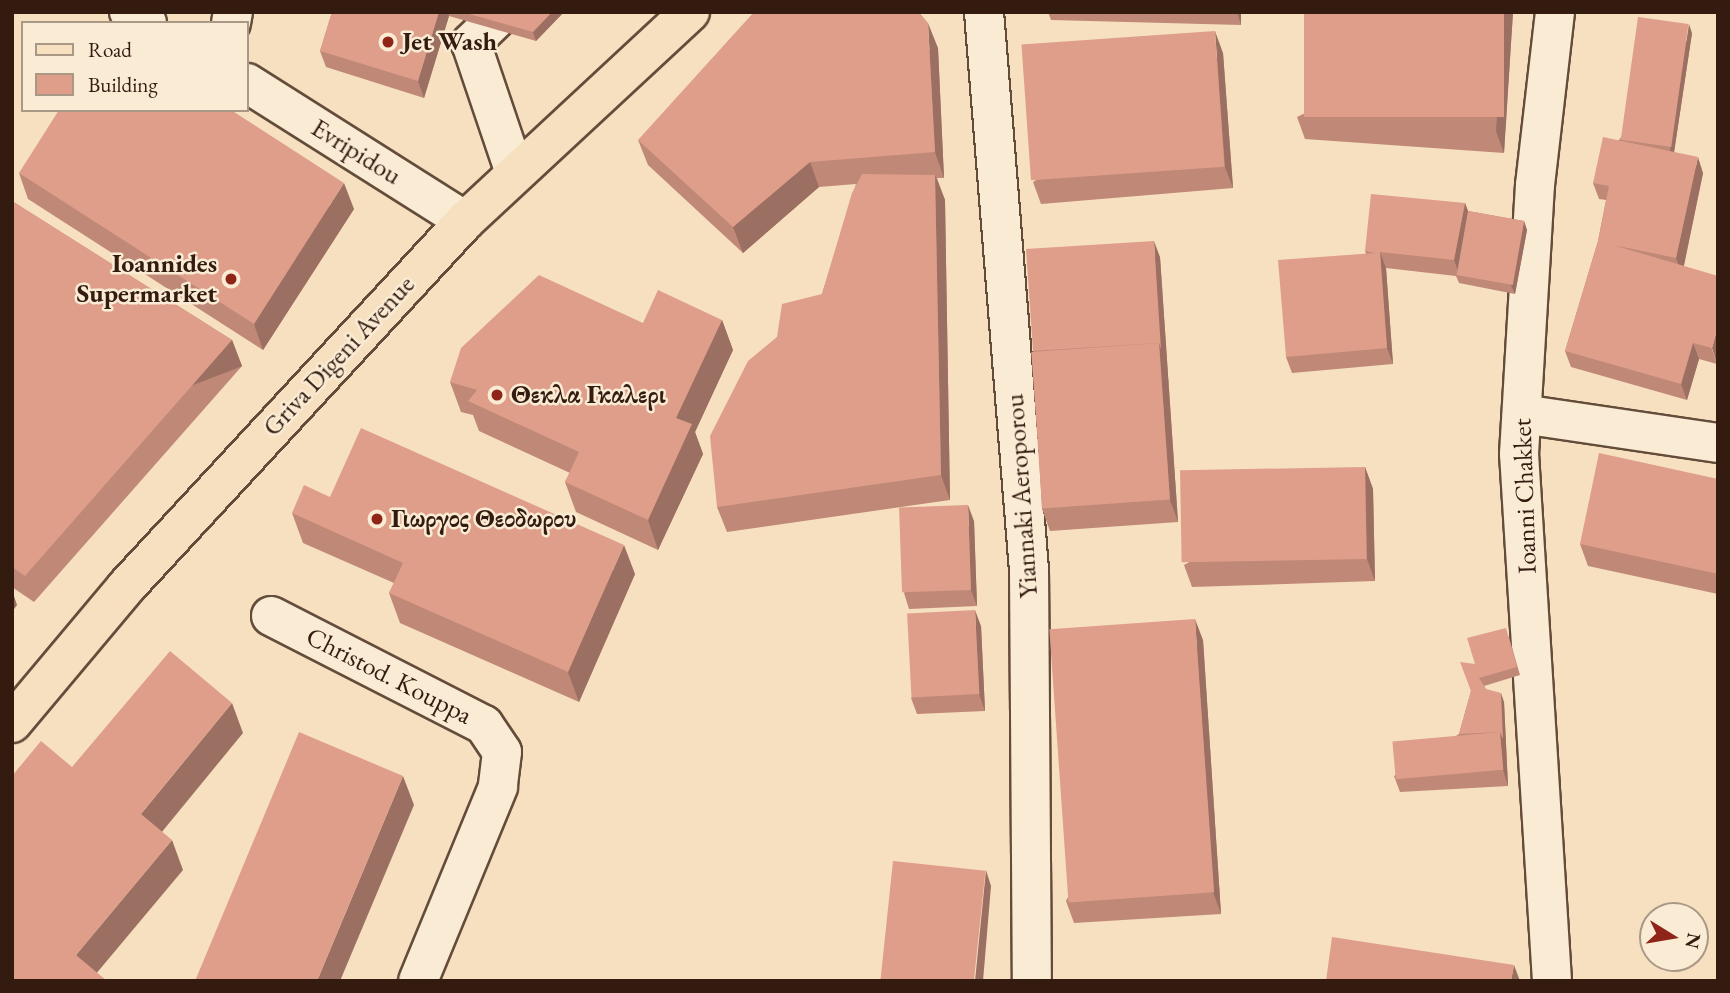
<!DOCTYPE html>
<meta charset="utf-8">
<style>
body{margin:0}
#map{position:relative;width:1730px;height:993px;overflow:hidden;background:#f7e0bf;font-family:"EB Garamond",serif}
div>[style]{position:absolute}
.roads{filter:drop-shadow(2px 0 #644c3b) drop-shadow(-2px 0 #644c3b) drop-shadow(0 2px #644c3b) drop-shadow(0 -2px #644c3b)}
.minor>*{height:38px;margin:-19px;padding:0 19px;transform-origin:19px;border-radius:19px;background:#faebd5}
.major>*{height:38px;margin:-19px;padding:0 19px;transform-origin:19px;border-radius:19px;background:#f7e0bf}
.wall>*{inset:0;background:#bf8877}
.shaded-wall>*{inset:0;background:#9b6f61;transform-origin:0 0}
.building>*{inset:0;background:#de9e8a;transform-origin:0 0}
.dots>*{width:19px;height:19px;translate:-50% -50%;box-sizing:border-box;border:4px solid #faebd5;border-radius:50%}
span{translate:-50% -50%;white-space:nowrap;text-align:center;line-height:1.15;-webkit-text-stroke:5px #faebd5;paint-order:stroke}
.poi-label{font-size:26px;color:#331b0f;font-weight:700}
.left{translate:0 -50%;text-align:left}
.right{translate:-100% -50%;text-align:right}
.street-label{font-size:26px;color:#331b0f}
.frame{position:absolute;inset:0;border:14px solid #331b0f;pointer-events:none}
.legend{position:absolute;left:21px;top:21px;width:228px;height:91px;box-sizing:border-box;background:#faebd5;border:2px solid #aa9886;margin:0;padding:9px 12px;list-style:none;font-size:21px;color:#331b0f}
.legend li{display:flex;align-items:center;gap:14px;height:35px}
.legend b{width:35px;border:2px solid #aa9886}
.north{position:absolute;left:1639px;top:902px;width:70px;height:70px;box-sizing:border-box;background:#faebd5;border:2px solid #aa9886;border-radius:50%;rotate:101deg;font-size:19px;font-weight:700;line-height:28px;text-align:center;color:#331b0f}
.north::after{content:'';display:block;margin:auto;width:24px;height:32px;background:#8f2418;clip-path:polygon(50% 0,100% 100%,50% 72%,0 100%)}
</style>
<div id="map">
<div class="roads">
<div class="minor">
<i style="left:129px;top:12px;width:21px;rotate:31deg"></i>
<i style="left:503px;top:12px;width:45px;rotate:135.9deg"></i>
<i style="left:471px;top:43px;width:128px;rotate:71.3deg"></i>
<i style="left:984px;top:12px;width:560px;rotate:85.39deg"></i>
<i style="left:1029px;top:570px;width:411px;rotate:89.6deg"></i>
<i style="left:231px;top:23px;width:11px;rotate:-80deg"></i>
<i style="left:247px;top:83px;width:258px;rotate:32.3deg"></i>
<i style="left:1522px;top:414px;width:198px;rotate:8.4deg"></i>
<i style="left:271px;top:616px;width:239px;rotate:27.1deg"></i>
<i style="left:484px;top:725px;width:32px;rotate:56deg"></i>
<i style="left:502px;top:752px;width:35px;rotate:97deg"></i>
<i style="left:498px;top:787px;width:210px;rotate:112.4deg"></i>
<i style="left:1552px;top:981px;width:528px;rotate:-93.58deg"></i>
<i style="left:1519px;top:454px;width:269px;rotate:-86.6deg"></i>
<i style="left:1535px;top:185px;width:174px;rotate:-83.4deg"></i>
</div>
<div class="major">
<i style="left:12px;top:723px;width:177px;rotate:-50deg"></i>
<i style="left:126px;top:587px;width:499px;rotate:-47.2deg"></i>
<i style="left:465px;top:221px;width:307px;rotate:-42.9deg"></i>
</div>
</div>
<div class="wall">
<i style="clip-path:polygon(332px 12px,564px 12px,536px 41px,449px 16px,424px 98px,326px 67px,320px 51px)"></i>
<i style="clip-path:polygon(1048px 12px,1241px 12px,1241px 25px,1051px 20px)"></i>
<i style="clip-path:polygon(1513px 12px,1504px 153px,1305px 139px,1297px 117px)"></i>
<i style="clip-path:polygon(1692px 33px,1674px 152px,1703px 173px,1684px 266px,1717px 364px,1699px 359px,1687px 400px,1571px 367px,1565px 351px,1598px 241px,1606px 200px,1599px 199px,1593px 183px,1619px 140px)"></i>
<i style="clip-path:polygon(938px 48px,944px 178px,937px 178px,945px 200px,950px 500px,727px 532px,717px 507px,777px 337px,822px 294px,856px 184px,819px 187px,743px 253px,648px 165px,638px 140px)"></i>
<i style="clip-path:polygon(1223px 53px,1233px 188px,1041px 204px,1033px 182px)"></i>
<i style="clip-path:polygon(19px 173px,354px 209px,263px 350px,28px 199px)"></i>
<i style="clip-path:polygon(12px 201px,232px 340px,242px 366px,34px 602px,12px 587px)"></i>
<i style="clip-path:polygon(1465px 203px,1468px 211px,1524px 221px,1527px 230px,1515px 294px,1459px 283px,1456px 276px,1386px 268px,1393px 364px,1292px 373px,1286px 357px,1366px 253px,1365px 251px)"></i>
<i style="clip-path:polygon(1160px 257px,1178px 522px,1050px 531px,1042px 509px,1033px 351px)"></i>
<i style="clip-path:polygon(722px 320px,733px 350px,695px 432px,703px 454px,658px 550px,576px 512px,565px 482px,570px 473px,479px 431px,473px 415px,461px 412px,450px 382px,643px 323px)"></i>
<i style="clip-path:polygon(1365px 467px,1373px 489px,1375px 581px,1192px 587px,1184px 565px)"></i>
<i style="clip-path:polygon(1718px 479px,1718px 594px,1588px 566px,1580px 544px)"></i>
<i style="clip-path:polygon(292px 513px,635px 574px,579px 702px,400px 623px,389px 593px,394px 583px,303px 543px)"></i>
<i style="clip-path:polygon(974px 521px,977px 606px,909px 609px,904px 593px)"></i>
<i style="clip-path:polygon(981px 626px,985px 711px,917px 714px,911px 698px)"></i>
<i style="clip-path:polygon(1509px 637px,1520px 675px,1484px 686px,1486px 689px,1504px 702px,1508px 786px,1400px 792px,1394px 776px,1459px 734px,1471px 691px,1475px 664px)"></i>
<i style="clip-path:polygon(1203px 640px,1221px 914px,1074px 923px,1066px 901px)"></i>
</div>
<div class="shaded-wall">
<i style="clip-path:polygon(439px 12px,448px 12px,449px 16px,424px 98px,418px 81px)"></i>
<i style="clip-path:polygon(552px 12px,564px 12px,536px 41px,533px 32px)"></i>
<i style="clip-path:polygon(1237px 12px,1241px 12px,1241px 25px)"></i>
<i style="clip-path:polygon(1504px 12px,1513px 12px,1504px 153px,1496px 131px)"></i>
<i style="clip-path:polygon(928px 23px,938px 48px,944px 178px,935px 152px)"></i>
<i style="clip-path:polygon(1689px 24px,1692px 33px,1672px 166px,1669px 158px)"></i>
<i style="clip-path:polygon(1215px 31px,1223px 53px,1233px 188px,1225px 167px)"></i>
<i style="clip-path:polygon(1698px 157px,1703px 173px,1682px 274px,1676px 258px)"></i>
<i style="clip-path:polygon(810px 162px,819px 187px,743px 253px,733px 227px)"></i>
<i style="clip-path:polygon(935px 175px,945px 200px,950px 500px,941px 475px)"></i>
<i style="clip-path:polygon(344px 183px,354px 209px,263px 350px,254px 324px)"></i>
<i style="clip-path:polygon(1465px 203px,1471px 219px,1460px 276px,1454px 260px)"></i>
<i style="clip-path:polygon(1524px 221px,1527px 230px,1515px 294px,1511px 285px)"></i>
<i style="clip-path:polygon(1154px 241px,1160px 257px,1178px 522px,1170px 500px,1159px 343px)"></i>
<i style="clip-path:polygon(1380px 252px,1386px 268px,1393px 364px,1387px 348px)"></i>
<i style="clip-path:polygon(722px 320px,733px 350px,695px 432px,703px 454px,658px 550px,648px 520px,676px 418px)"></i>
<i style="clip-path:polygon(1718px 326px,1717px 364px,1712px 348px)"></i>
<i style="left:232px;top:340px;width:28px;height:314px;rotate:69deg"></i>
<i style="clip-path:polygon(1693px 343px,1699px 359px,1687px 400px,1681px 384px)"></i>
<i style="clip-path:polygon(1365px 467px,1373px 489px,1375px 581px,1367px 559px)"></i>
<i style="clip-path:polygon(968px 505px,974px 521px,977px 606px,971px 590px)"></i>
<i style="clip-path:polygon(624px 545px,635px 574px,579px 702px,568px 672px)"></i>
<i style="clip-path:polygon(14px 596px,17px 605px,12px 612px,12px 599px)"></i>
<i style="clip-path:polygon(975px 610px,981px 626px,985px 711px,979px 694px)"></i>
<i style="clip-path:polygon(1195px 619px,1203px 640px,1221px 914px,1213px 892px)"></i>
<i style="clip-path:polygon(1501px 693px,1504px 702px,1508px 786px,1503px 770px,1500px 732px)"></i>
<i style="clip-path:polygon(232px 703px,243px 733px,152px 844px,141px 814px)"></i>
<i style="clip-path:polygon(403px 776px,414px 805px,340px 981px,317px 981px)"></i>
<i style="clip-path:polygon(172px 840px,183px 870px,90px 981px,76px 955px)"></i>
<i style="clip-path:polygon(986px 870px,991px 886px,983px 981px,975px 981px)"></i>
<i style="clip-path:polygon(1514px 965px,1520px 981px,1511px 981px)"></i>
</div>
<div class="building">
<i style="clip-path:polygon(332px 12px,439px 12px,418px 81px,320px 51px)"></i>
<i style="clip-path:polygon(462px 12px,552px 12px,533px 32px)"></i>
<i style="clip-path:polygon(754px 12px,919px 12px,928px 23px,935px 152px,810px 162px,733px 227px,638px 140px)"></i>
<i style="left:1304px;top:12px;width:200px;height:105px"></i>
<i style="left:1638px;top:17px;width:51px;height:124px;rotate:8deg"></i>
<i style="left:1215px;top:31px;width:136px;height:194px;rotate:86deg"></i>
<i style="clip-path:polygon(59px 110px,231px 110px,344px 183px,254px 324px,19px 173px)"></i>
<i style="clip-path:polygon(1603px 137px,1698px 157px,1676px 258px,1613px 245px,1718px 276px,1718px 326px,1712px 348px,1693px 343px,1681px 384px,1565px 351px,1598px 241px,1609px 186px,1593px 183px)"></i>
<i style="clip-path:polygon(862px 174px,935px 175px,941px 475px,717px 507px,710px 436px,748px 361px,777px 337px,782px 304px,822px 294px,852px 193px)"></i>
<i style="clip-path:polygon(1371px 194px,1465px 203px,1454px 260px,1380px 252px,1387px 348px,1286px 357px,1278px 260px,1375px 253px,1365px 251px)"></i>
<i style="clip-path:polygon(12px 201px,232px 340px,25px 576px,12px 567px)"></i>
<i style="left:1468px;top:211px;width:57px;height:65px;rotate:10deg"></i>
<i style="clip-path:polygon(1154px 241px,1161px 349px,1159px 343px,1033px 351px,1026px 249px)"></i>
<i style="clip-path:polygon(539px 275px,643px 323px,658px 290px,722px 320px,676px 418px,692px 424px,648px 520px,565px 482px,579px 452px,468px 401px,477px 390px,450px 382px,461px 348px)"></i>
<i style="left:1159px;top:343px;width:157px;height:128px;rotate:86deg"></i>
<i style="clip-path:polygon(361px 428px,624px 545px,568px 672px,389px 593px,403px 563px,292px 513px,304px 485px,330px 497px)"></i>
<i style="clip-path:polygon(1599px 453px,1718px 479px,1718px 574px,1580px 544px)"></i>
<i style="left:1365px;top:467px;width:92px;height:185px;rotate:89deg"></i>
<i style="left:968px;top:505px;width:85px;height:69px;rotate:88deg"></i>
<i style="left:975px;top:610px;width:84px;height:68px;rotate:87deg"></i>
<i style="left:1195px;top:619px;width:274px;height:146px;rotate:86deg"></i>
<i style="clip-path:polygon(1506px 628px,1517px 667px,1479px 678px,1486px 689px,1501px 693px,1503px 739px,1500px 732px,1459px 734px,1471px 691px,1460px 662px,1475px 664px,1467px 638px)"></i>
<i style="clip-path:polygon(170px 651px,232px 703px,141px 814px,172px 840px,76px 955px,107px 981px,12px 981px,12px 776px,41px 741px,72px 767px)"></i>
<i style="clip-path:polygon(299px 732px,403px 776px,317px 981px,195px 981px)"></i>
<i style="left:1500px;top:732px;width:38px;height:108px;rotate:85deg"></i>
<i style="left:893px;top:861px;width:93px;height:121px;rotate:6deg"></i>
<i style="clip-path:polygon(1332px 937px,1514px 965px,1511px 981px,1326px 981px)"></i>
</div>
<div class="dots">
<i style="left:388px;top:42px;background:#8f2418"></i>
<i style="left:231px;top:279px;background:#8f2418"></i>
<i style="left:497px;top:395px;background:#8f2418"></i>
<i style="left:377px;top:519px;background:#8f2418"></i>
</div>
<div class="poi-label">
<span class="left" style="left:402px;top:42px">Jet Wash</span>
<span class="right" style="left:217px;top:279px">Ioannides<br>Supermarket</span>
<span class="left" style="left:511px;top:395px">Θεκλα Γκαλερι</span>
<span class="left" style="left:391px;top:519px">Γιωργος Θεοδωρου</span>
</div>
<div class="street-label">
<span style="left:356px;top:152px;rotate:32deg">Evripidou</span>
<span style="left:339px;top:356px;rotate:-47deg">Griva Digeni Avenue</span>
<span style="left:1022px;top:496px;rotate:-94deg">Yiannaki Aeroporou</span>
<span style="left:1525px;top:496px;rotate:-92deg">Ioanni Chakket</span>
<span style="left:389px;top:676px;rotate:27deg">Christod. Kouppa</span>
</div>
<div class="frame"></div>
<ul class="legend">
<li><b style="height:9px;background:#f7e0bf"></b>Road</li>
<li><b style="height:19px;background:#de9e8a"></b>Building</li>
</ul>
<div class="north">N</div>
</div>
